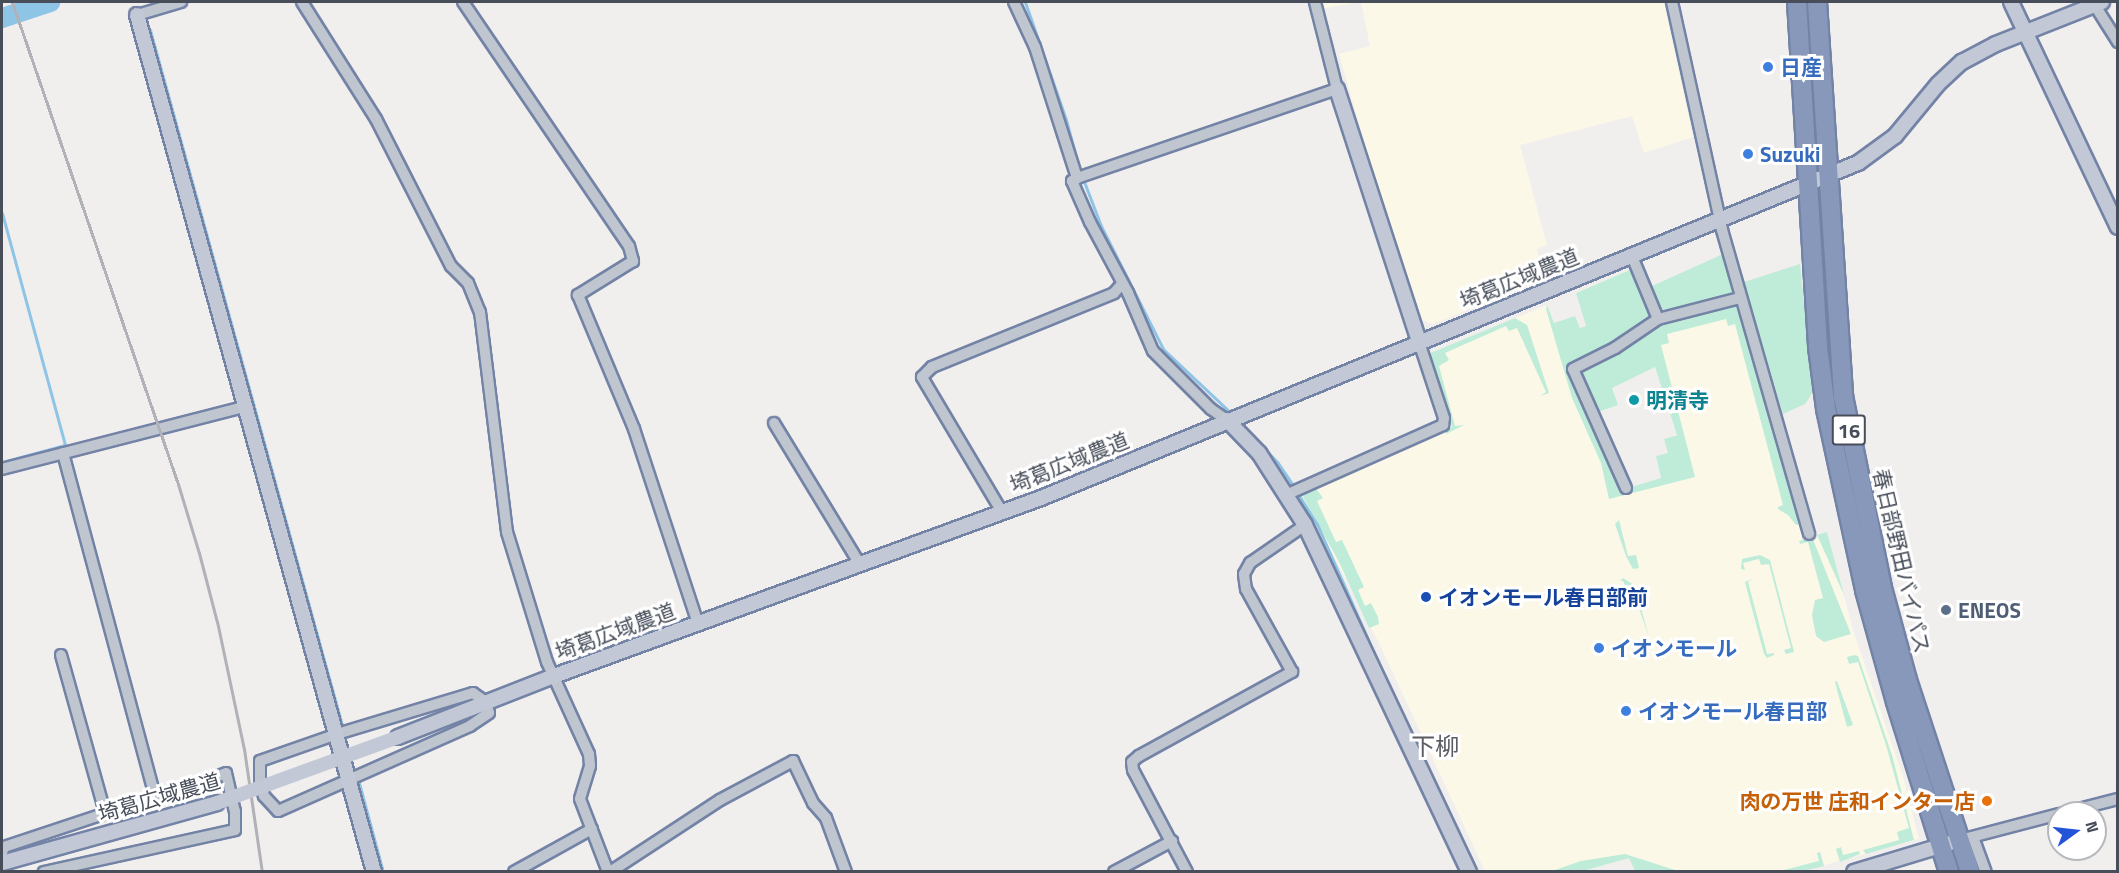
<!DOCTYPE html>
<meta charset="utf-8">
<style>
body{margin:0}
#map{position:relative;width:2119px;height:873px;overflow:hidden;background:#f1eeee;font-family:"Titillium Web","Noto Sans JP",sans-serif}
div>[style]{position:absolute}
.commercial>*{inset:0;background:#fbf8e8}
.green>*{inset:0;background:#beecd8}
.stream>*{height:3px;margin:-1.5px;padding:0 1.5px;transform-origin:1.5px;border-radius:1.5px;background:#8ec5e7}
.river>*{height:20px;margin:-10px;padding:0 10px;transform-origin:10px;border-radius:10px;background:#8ec5e7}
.roads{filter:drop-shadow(2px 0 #7383a6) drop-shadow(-2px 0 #7383a6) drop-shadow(0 2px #7383a6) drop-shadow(0 -2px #7383a6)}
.street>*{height:10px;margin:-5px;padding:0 5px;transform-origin:5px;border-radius:5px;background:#bfc6cf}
.secondary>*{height:14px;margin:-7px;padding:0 7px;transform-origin:7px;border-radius:7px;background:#c2c8d6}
.highway>*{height:18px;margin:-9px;padding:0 9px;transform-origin:9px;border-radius:9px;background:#8898ba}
.rail>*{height:3px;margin:-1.5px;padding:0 1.5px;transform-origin:1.5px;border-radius:1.5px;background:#b0b2b8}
.secondary-bridge>*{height:14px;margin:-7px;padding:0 7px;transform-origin:7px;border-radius:7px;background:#c2c8d6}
.dots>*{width:16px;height:16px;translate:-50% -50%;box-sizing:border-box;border:3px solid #fff;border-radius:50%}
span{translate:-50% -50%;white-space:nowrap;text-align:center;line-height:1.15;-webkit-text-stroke:6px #fff;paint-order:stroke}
.shield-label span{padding:2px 4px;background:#fff;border:2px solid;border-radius:4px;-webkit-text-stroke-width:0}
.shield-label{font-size:20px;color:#474e5a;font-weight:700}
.shop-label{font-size:21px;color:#366cbe;font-weight:700}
.left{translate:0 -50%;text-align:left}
.street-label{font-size:21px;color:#474e5a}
.culture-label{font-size:21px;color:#0d838f;font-weight:700}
.transit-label{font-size:21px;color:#164399;font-weight:700}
.service-label{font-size:21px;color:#4e5e75;font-weight:700}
.food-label{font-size:21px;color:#c56008;font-weight:700}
.right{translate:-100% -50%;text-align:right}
.quarter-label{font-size:24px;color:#5b5d63}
.frame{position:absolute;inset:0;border:3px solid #474e5a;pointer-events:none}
.north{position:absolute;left:2047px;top:801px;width:60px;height:60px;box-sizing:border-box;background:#fff;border:2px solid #b5b8bd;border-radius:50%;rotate:75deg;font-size:16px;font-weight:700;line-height:24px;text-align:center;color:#474e5a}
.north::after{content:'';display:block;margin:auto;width:21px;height:27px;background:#2353d6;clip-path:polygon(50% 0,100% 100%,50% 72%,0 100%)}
</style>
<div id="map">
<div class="commercial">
<i style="clip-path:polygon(1318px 2px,1664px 2px,1693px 137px,1644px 153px,1632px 116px,1520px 145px,1547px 245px,1537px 249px,1544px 279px,1433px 324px,1421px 320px,1382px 204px,1339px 54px,1370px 46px,1361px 2px,1320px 9px)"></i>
<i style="clip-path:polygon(1632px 269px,1568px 365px,1595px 425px,1629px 488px,1661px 478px,1656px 456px,1668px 453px,1664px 439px,1677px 434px,1655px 367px,1659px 325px,1734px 305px,1771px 416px,1805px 539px,1827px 532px,1853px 630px,1903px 777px,1919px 839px,1803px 871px,1635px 871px,1629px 858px,1583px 871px,1485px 871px,1379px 643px,1303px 497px,1306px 491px,1452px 427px,1428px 354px,1547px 305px,1554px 323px,1575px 316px,1580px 328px,1586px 326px,1576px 293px)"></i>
</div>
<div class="green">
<i style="clip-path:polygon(1723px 254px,1734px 291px,1731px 295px,1667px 312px,1660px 309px,1650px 287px)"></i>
<i style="clip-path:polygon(1800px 264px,1813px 392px,1805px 404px,1783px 414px,1744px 282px)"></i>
<i style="clip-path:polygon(1632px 269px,1650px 312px,1649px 319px,1613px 343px,1568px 365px,1625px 489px,1661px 478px,1656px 456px,1668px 453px,1664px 439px,1677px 435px,1655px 367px,1612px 388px,1618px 405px,1598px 412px,1584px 382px,1583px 369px,1638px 340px,1659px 325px,1734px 305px,1739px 307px,1801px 524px,1796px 525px,1788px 515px,1778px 509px,1778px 507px,1783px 505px,1735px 324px,1728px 326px,1726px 319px,1667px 334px,1669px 343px,1661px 345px,1695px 477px,1609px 499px,1601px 463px,1572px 398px,1546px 309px,1547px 305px,1554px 323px,1575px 316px,1580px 328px,1586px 326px,1576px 293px)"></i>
<i style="clip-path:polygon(1515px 318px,1527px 325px,1549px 393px,1540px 396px,1546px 392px,1517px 328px,1509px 331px,1506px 326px,1445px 353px,1449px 360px,1439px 366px,1455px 426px,1464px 425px,1446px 434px,1444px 430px,1452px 427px,1428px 354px)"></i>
<i style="clip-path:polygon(1315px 487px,1323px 498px,1317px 501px,1336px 542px,1342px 540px,1364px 587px,1358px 590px,1365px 606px,1371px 603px,1378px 617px,1379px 624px,1369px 628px,1339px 562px,1303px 497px,1306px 491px)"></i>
<i style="clip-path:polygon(1619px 520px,1628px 556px,1636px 555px,1639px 568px,1633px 569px,1626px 556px,1615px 524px)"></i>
<i style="clip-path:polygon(1827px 532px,1844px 595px,1817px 535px)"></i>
<i style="clip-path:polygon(1812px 537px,1851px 634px,1824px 642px,1816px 636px,1812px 615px,1815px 600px,1823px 598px,1808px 542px,1800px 544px,1799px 541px)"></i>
<i style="clip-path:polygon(1760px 555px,1770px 560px,1794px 652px,1786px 654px,1784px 650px,1791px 648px,1769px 564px,1761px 565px,1759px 559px,1743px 563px,1745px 570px,1741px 569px,1742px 559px)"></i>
<i style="clip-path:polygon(1623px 578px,1645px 592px,1637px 594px,1649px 637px,1637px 603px,1631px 603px,1632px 601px,1623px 581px,1620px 581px)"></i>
<i style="clip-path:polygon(1753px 579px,1748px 582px,1767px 654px,1774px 653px,1774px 655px,1767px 658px,1764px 654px,1745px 582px)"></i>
<i style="clip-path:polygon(1855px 655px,1858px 656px,1892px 755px,1914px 840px,1866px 854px,1863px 850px,1899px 840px,1897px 832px,1909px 828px,1886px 745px,1858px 662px,1849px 664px,1847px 657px)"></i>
<i style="clip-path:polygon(1837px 681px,1853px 725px,1847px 727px,1835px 682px)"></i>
<i style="clip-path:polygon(1841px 847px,1843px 855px,1859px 851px,1860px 854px,1840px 862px,1836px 849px)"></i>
<i style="clip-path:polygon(1820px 852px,1824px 866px,1803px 871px,1780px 871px,1819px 861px,1817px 853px)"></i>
<i style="clip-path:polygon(1625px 854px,1678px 871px,1635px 871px,1629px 858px,1583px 871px,1552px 871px,1581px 861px)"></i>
</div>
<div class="stream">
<i style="left:1025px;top:2px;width:125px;rotate:70.8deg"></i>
<i style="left:1066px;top:120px;width:46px;rotate:74.7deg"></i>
<i style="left:150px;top:30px;width:721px;rotate:74.56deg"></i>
<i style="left:1083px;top:179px;width:50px;rotate:69deg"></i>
<i style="left:1101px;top:226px;width:138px;rotate:63.2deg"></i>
<i style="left:1163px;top:349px;width:96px;rotate:43.3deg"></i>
<i style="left:2px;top:213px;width:240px;rotate:74.8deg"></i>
<i style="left:65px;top:445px;width:65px;rotate:164.9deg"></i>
<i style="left:1240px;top:422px;width:56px;rotate:47.2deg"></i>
<i style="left:1278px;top:463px;width:30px;rotate:56deg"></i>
<i style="left:1298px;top:494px;width:36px;rotate:58deg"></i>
<i style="left:1317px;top:524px;width:174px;rotate:66.2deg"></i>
<i style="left:359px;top:783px;width:92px;rotate:74.9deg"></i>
</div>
<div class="river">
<i style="left:2px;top:18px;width:51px;rotate:-18.4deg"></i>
</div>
<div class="roads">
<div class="street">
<i style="left:302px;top:2px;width:138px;rotate:57.7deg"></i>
<i style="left:376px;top:119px;width:165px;rotate:63deg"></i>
<i style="left:451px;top:266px;width:24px;rotate:45deg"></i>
<i style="left:468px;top:283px;width:31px;rotate:68deg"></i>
<i style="left:480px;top:312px;width:222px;rotate:83deg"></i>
<i style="left:507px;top:532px;width:136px;rotate:72.9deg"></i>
<i style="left:547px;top:662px;width:101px;rotate:65.5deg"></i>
<i style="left:589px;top:754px;width:12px;rotate:85deg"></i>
<i style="left:590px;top:766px;width:34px;rotate:107deg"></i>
<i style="left:580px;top:799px;width:78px;rotate:69deg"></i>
<i style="left:463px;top:2px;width:295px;rotate:55.8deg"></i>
<i style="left:629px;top:246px;width:16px;rotate:75deg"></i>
<i style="left:633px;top:261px;width:65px;rotate:148.3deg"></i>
<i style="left:578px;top:295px;width:145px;rotate:67.3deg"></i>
<i style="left:634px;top:429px;width:205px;rotate:71.8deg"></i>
<i style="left:1014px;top:2px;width:50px;rotate:65deg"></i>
<i style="left:1035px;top:47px;width:138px;rotate:72.2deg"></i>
<i style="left:1077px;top:178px;width:6px;rotate:149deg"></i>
<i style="left:1072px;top:181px;width:45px;rotate:66.3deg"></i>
<i style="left:1090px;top:222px;width:81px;rotate:61.8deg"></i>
<i style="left:1128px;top:293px;width:63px;rotate:66.7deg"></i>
<i style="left:1153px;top:351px;width:82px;rotate:45deg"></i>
<i style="left:1211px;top:409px;width:19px;rotate:35deg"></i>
<i style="left:1672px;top:2px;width:233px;rotate:77.6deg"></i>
<i style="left:1722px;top:230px;width:316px;rotate:74deg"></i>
<i style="left:2094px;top:4px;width:45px;rotate:57.7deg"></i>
<i style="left:137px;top:15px;width:46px;rotate:-16.5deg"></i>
<i style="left:1077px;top:178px;width:275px;rotate:-18.9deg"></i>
<i style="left:1337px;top:89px;width:90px;rotate:-104.2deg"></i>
<i style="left:1631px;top:254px;width:70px;rotate:67.4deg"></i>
<i style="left:774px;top:423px;width:164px;rotate:58.7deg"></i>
<i style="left:63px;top:453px;width:355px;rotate:75deg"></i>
<i style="left:2px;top:469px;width:253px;rotate:-14.4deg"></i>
<i style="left:1626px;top:488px;width:130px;rotate:-114deg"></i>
<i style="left:1573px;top:369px;width:47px;rotate:-26.6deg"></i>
<i style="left:1615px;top:348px;width:52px;rotate:-34deg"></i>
<i style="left:1658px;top:319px;width:85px;rotate:-14.4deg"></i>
<i style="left:1288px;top:494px;width:170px;rotate:-24deg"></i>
<i style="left:1443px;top:425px;width:7px;rotate:-82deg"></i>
<i style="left:1444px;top:418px;width:80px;rotate:-108.2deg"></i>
<i style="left:1002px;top:512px;width:157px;rotate:-120.7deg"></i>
<i style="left:922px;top:377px;width:14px;rotate:-45deg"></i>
<i style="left:932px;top:367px;width:196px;rotate:-22.1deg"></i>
<i style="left:1114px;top:293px;width:11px;rotate:-49deg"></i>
<i style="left:61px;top:655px;width:164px;rotate:74.4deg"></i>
<i style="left:473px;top:693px;width:16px;rotate:35deg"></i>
<i style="left:486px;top:702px;width:11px;rotate:75deg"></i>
<i style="left:489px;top:713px;width:23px;rotate:146deg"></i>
<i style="left:470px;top:726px;width:210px;rotate:156.1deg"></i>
<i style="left:278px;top:811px;width:21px;rotate:-133deg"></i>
<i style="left:264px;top:796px;width:16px;rotate:-104deg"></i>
<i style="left:260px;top:780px;width:19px;rotate:-90deg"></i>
<i style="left:260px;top:761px;width:82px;rotate:-19.3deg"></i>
<i style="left:337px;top:734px;width:142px;rotate:-16.8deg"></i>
<i style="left:2063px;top:813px;width:57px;rotate:-14.3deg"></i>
<i style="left:1973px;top:837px;width:37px;rotate:70deg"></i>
<i style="left:1960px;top:840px;width:102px;rotate:-14.7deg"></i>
<i style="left:2px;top:853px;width:6px;rotate:-72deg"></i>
<i style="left:4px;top:847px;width:234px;rotate:-18.4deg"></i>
<i style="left:226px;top:773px;width:39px;rotate:77deg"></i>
<i style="left:235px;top:811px;width:19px;rotate:90deg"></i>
<i style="left:235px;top:830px;width:196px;rotate:167.6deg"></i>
<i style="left:514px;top:872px;width:89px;rotate:-28.9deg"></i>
<i style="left:610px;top:872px;width:131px;rotate:-33.2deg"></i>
<i style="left:720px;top:800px;width:83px;rotate:-28.1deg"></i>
<i style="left:793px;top:761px;width:47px;rotate:64.5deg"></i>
<i style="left:813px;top:803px;width:20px;rotate:49deg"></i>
<i style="left:826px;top:818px;width:58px;rotate:69.7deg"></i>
<i style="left:1114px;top:872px;width:66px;rotate:-28.1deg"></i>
<i style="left:1187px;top:872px;width:115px;rotate:-117.9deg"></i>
<i style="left:1133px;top:770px;width:8px;rotate:-97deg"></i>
<i style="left:1132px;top:762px;width:9px;rotate:-41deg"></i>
<i style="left:1139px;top:756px;width:175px;rotate:-28.8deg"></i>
<i style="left:1292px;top:672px;width:95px;rotate:-119deg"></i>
<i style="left:1246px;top:589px;width:15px;rotate:-98deg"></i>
<i style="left:1244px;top:574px;width:13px;rotate:-61deg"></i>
<i style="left:1250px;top:563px;width:67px;rotate:-34.6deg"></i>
</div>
<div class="secondary">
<i style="left:2011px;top:2px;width:249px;rotate:64.6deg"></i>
<i style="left:137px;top:15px;width:889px;rotate:74.54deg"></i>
<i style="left:1337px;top:89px;width:266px;rotate:72deg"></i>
<i style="left:1227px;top:420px;width:46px;rotate:45.9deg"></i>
<i style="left:1259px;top:453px;width:85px;rotate:57.4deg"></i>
<i style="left:1305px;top:525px;width:384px;rotate:64.7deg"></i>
<i style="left:398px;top:737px;width:168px;rotate:-21.4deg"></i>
<i style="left:554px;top:676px;width:519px;rotate:-20.08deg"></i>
<i style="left:1041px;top:498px;width:883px;rotate:-22.3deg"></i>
<i style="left:1858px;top:163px;width:46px;rotate:-36.1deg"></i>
<i style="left:1895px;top:136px;width:67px;rotate:-50.4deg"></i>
<i style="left:1938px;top:84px;width:33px;rotate:-43deg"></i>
<i style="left:1962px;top:62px;width:38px;rotate:-28deg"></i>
<i style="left:1996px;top:44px;width:114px;rotate:-21.6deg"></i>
<i style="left:2px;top:863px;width:223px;rotate:-15.6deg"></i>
<i style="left:1854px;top:872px;width:100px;rotate:-16.8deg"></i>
</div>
<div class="highway">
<i style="left:1797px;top:2px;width:346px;rotate:86.5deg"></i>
<i style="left:1818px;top:347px;width:63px;rotate:82.6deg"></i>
<i style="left:1826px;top:409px;width:185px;rotate:77.8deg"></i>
<i style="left:1865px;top:590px;width:116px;rotate:74.5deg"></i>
<i style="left:1896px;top:702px;width:178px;rotate:72.7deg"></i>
<i style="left:1817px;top:2px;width:395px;rotate:86.2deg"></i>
<i style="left:1843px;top:396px;width:196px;rotate:78.5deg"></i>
<i style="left:1882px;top:588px;width:95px;rotate:74.8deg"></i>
<i style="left:1907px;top:680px;width:202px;rotate:71.8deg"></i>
</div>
</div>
<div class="rail">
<i style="left:12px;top:2px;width:510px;rotate:71deg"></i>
<i style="left:178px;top:484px;width:72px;rotate:73.1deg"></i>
<i style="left:199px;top:553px;width:75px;rotate:75.4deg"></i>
<i style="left:218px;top:626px;width:126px;rotate:78.1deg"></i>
<i style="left:244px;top:749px;width:124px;rotate:81.7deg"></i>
</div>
<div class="secondary-bridge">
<i style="left:217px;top:803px;width:193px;rotate:-20deg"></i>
</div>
<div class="dots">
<i style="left:1768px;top:67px;background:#3f7fe0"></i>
<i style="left:1748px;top:154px;background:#3f7fe0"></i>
<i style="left:1634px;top:400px;background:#0f9aa8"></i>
<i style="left:1426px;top:597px;background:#1a4fb4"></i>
<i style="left:1946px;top:610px;background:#5c6f8a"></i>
<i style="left:1599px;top:648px;background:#3f7fe0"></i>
<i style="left:1626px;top:711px;background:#3f7fe0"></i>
<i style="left:1987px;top:801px;background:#e8710a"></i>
</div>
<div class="shield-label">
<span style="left:1849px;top:430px">16</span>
</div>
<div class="shop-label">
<span class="left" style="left:1780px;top:67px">日産</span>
<span class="left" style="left:1760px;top:154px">Suzuki</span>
<span class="left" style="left:1611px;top:648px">イオンモール</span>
<span class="left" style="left:1638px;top:711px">イオンモール春日部</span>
</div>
<div class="street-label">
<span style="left:1519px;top:278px;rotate:-22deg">埼葛広域農道</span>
<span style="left:1069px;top:462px;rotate:-22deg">埼葛広域農道</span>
<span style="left:1902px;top:561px;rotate:77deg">春日部野田バイパス</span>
<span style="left:615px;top:631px;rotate:-20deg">埼葛広域農道</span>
<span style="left:159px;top:797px;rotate:-16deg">埼葛広域農道</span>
</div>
<div class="culture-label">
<span class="left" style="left:1646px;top:400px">明清寺</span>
</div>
<div class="transit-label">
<span class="left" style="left:1438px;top:597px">イオンモール春日部前</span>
</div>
<div class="service-label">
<span class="left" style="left:1958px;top:610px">ENEOS</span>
</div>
<div class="food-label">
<span class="right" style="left:1975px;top:801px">肉の万世 庄和インター店</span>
</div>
<div class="quarter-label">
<span style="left:1435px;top:747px">下柳</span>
</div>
<div class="frame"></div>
<div class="north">N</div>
</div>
